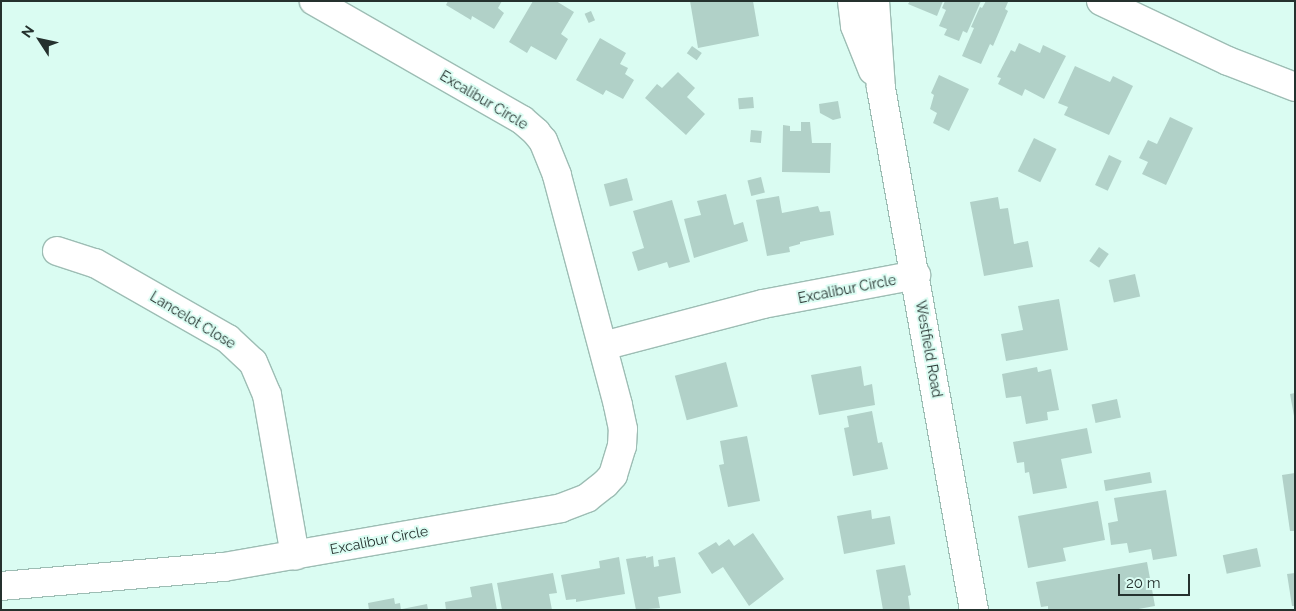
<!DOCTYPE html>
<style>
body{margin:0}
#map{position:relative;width:1296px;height:611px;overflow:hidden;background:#dafcf2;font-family:Raleway,sans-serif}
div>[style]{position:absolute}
.building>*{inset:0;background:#b1d1c8;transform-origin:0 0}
.roads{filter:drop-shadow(1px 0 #9dbdb4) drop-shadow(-1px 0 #9dbdb4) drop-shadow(0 1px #9dbdb4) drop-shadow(0 -1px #9dbdb4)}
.street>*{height:28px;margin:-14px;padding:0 14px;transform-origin:14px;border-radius:14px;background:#fff}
.secondary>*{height:28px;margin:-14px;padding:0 14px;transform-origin:14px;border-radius:14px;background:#fff}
span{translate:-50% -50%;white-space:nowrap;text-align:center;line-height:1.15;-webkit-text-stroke:4px #dafcf2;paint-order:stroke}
.street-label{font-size:14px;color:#25312e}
.frame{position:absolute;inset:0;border:2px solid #25312e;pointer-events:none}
.north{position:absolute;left:15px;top:15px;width:50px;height:50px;-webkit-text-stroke:4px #dafcf2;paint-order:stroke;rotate:305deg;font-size:14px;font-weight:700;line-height:20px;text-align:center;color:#25312e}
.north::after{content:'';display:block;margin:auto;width:18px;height:22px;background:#25312e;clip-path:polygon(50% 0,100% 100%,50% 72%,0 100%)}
.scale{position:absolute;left:1118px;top:574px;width:72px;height:22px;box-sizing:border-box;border:2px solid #25312e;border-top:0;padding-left:6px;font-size:15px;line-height:18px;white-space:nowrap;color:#25312e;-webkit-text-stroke:4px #dafcf2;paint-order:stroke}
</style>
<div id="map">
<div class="building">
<i style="clip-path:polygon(448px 1px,502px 1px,498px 8px,504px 13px,494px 29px,472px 16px,471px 20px,446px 5px)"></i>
<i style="clip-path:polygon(533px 1px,556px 1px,574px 12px,561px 34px,568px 39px,556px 60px,531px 46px,527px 53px,509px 42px)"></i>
<i style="clip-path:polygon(690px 1px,753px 1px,759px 36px,698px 48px)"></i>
<i style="clip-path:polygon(910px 1px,943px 1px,937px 16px,908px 4px)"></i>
<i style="clip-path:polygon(945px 1px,981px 1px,967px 33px,963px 31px,959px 41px,944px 35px,947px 29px,939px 26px,946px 10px,942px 8px)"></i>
<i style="clip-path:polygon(986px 1px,1006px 1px,1008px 2px,1005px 9px,1008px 11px,993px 46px,990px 44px,981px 64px,962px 56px,974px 28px,971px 27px,980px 7px,982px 8px)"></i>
<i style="left:591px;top:11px;width:10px;height:7px;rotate:66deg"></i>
<i style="clip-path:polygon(600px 38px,626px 53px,620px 64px,628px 68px,625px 74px,634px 80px,623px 99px,606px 90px,603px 95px,576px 80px)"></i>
<i style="clip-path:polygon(1019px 43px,1040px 53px,1043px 45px,1066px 56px,1044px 99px,1025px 89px,1022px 96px,998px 84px,1001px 78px,997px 77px,1011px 50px,1015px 52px)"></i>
<i style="left:692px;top:46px;width:12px;height:9px;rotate:35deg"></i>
<i style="clip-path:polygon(1075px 66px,1110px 82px,1113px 76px,1133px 86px,1109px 135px,1064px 115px,1068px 107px,1058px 103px)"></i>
<i style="clip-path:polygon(678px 72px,695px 88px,687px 97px,705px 114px,686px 135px,645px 98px,657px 84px,662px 88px)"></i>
<i style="clip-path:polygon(939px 75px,969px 89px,949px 131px,933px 123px,937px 113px,930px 109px,934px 95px,931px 93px)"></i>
<i style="left:753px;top:97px;width:11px;height:15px;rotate:85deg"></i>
<i style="clip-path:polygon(838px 101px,841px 118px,833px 120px,820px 113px,819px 104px)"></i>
<i style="clip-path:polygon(1170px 117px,1193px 128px,1166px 185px,1142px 174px,1148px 162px,1139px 158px,1148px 140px,1157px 144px)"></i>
<i style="clip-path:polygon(801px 122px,810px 122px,812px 143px,831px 143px,830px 173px,782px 172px,783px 125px,790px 126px,790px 131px,801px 131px)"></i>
<i style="left:751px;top:130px;width:11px;height:12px;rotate:5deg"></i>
<i style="left:1034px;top:138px;width:25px;height:37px;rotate:26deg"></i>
<i style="left:1109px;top:155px;width:14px;height:33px;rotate:25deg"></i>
<i style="left:761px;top:177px;width:16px;height:14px;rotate:76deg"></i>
<i style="left:627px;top:178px;width:23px;height:24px;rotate:75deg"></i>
<i style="clip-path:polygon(726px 194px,734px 225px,743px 222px,748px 241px,694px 258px,684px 219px,701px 215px,697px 201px)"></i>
<i style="clip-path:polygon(779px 196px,782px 213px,818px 206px,820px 212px,830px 211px,834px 235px,800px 242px,800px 244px,789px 247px,790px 252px,767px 256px,756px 200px)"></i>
<i style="clip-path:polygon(998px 197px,1000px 209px,1008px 208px,1014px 244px,1028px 241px,1033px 267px,984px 276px,970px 202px)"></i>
<i style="clip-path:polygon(672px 200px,690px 262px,669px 268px,667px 262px,638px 271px,632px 252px,644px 248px,633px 211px)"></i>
<i style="left:1099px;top:247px;width:12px;height:17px;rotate:35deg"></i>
<i style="left:1135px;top:274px;width:23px;height:27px;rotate:77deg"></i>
<i style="clip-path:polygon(1059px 299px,1068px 350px,1006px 361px,1001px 334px,1023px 330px,1018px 306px)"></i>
<i style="left:726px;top:362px;width:46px;height:53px;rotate:75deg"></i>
<i style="clip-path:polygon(861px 366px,864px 386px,872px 384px,875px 405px,819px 415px,811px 375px)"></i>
<i style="clip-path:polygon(1037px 367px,1038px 372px,1051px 369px,1059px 410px,1047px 412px,1048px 420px,1026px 424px,1021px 396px,1006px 398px,1002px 374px)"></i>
<i style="clip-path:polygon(1295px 393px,1295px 416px,1294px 416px,1290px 394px)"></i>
<i style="left:1117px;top:399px;width:19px;height:26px;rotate:78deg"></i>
<i style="clip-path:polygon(872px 411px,878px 443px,882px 442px,888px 469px,853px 476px,844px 428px,849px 427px,847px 416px)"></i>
<i style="clip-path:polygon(1087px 428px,1092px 453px,1061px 459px,1067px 488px,1033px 494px,1029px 472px,1025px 473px,1024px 462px,1017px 463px,1013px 442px)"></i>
<i style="clip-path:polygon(747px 436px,760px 501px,728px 507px,719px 465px,724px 464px,720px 441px)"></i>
<i style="left:1150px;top:472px;width:11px;height:47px;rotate:80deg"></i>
<i style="clip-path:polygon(1295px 473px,1295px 531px,1290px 531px,1282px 475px)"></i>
<i style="clip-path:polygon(1166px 490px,1177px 556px,1153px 560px,1151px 549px,1129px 553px,1127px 543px,1111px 545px,1108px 523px,1118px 521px,1114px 498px)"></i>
<i style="clip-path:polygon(1098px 501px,1105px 540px,1063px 548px,1066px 561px,1028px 568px,1018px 516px)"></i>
<i style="clip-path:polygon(871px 510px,872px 519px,890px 516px,895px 544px,844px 554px,837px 516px)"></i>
<i style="clip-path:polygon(753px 533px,784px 579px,749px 606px,723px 567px,712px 574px,698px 553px,716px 542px,719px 546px,729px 539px,734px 546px)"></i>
<i style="left:1257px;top:548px;width:19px;height:35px;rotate:78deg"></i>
<i style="clip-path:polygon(646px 556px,646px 558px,653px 556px,654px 567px,659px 566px,658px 560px,675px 557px,681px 593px,658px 597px,660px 608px,636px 610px,626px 559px)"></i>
<i style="clip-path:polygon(619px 557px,625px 594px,576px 602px,576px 599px,566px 600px,561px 575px,600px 568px,599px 561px)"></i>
<i style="clip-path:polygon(1147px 562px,1155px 606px,1133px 610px,1048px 610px,1048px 606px,1041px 607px,1036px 582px)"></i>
<i style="clip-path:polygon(905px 565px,911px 595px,908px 596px,910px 610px,883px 610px,876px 570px)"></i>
<i style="clip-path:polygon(553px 573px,557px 593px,549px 594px,552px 610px,502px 610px,497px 583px)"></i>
<i style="clip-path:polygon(1295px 573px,1295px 606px,1292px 606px,1287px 574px)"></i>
<i style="clip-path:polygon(492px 583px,497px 610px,446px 610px,445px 602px,472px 597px,470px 587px)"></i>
<i style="clip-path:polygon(394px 598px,395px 604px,400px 603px,401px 610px,369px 610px,368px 603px)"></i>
<i style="clip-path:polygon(427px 604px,428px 610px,402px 610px,402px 609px)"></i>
</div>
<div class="roads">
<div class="street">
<i style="left:57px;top:251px;width:40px;rotate:18deg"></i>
<i style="left:95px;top:263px;width:153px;rotate:29.7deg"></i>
<i style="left:228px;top:339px;width:34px;rotate:43deg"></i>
<i style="left:253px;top:362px;width:36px;rotate:67deg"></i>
<i style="left:267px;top:395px;width:163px;rotate:80.1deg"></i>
<i style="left:603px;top:346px;width:165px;rotate:-14.7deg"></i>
<i style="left:763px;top:304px;width:156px;rotate:-10.7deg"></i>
<i style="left:1px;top:586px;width:224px;rotate:-4.9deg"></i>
<i style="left:224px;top:567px;width:342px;rotate:-9.9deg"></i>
<i style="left:561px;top:508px;width:28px;rotate:-21deg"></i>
<i style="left:587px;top:498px;width:23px;rotate:-38deg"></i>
<i style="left:605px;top:484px;width:12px;rotate:-48deg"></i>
<i style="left:613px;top:475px;width:30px;rotate:-73deg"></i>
<i style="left:622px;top:446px;width:17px;rotate:-87deg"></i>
<i style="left:623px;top:429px;width:25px;rotate:-102deg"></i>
<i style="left:618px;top:405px;width:238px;rotate:-104.9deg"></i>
<i style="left:557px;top:175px;width:37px;rotate:-112deg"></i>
<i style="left:543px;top:141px;width:11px;rotate:-128deg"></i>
<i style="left:536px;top:132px;width:18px;rotate:-139deg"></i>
<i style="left:522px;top:120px;width:240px;rotate:-150.2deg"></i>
</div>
<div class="secondary">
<i style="left:852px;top:1px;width:25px;rotate:83deg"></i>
<i style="left:855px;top:26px;width:48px;rotate:68.2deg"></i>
<i style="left:875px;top:1px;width:87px;rotate:86.1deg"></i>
<i style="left:881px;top:88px;width:530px;rotate:79.9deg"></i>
<i style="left:1101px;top:1px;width:140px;rotate:25.3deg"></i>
<i style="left:1228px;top:61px;width:72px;rotate:21.2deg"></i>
</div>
</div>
<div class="street-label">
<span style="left:484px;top:100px;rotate:31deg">Excalibur Circle</span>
<span style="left:847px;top:289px;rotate:-11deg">Excalibur Circle</span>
<span style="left:193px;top:320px;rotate:31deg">Lancelot Close</span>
<span style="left:929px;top:349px;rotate:80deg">Westfield Road</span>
<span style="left:379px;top:540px;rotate:-11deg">Excalibur Circle</span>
</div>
<div class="frame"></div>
<div class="north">N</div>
<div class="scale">20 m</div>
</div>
